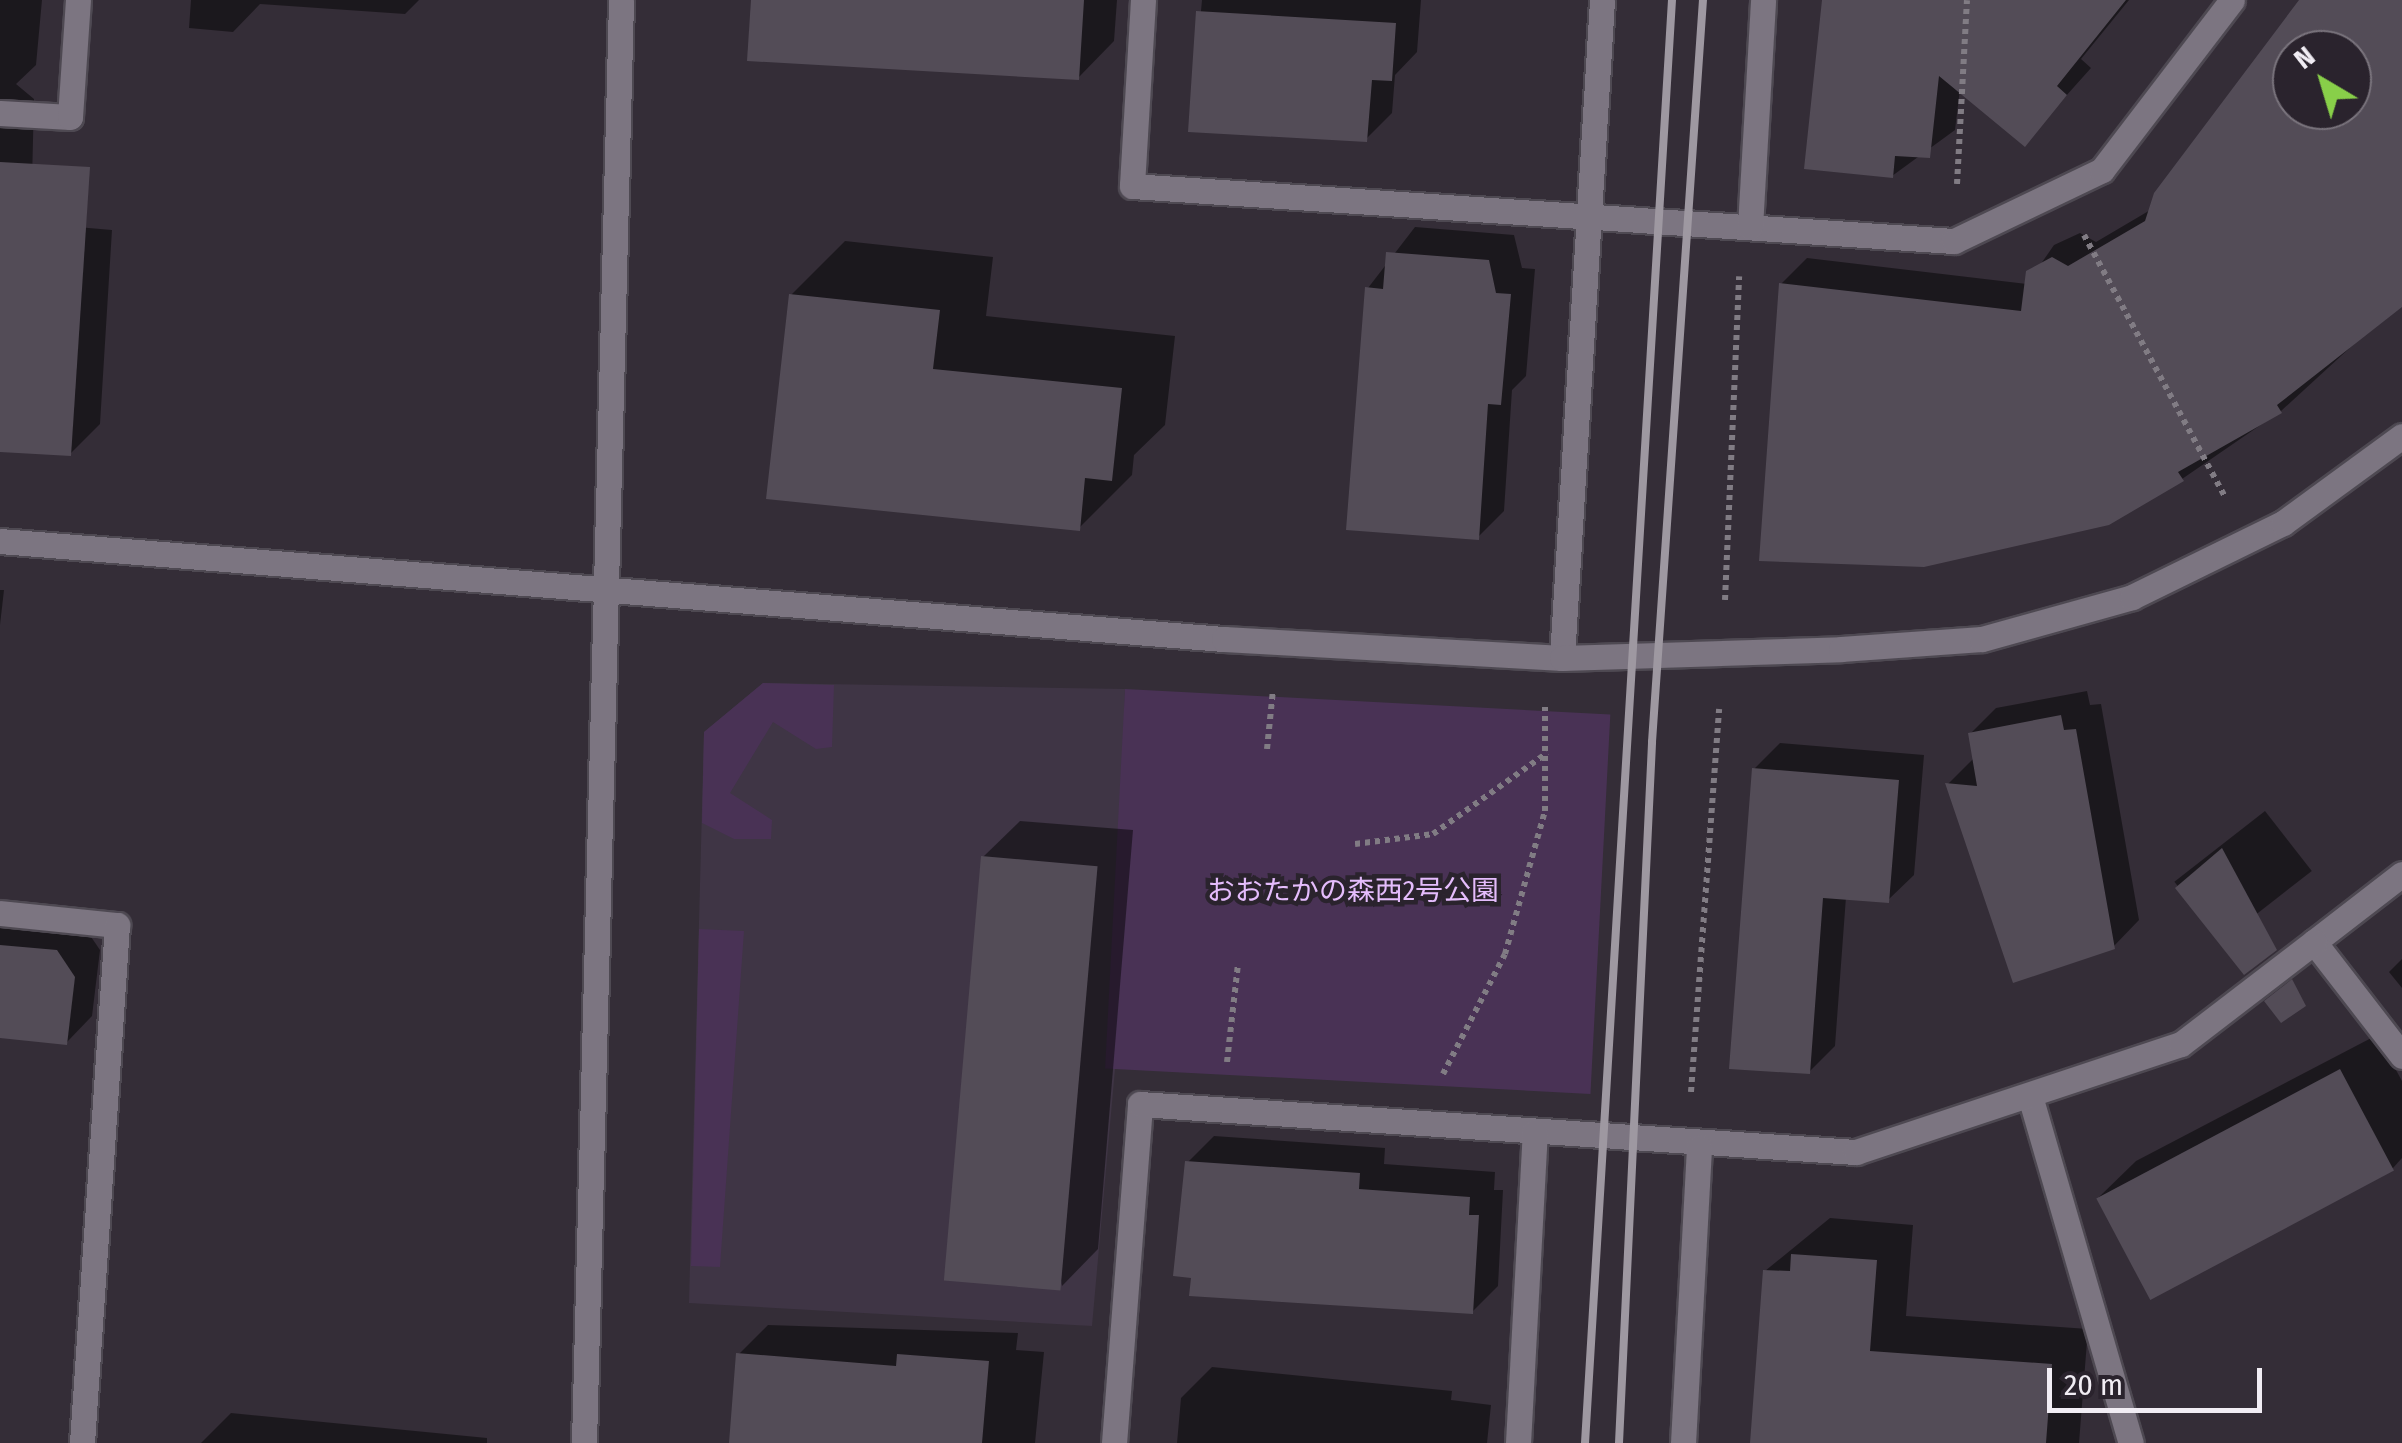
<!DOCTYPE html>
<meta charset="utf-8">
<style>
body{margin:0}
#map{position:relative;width:2402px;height:1443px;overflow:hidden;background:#342d37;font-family:"Fira Sans Condensed","Noto Sans JP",sans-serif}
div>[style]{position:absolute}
.built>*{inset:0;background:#3f3545}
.green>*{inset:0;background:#493255;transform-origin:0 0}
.shadow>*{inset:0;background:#0007;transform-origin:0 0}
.building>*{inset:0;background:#534c57;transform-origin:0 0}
.path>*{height:6px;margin-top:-3px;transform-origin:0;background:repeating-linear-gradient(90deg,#817c84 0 5px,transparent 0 10px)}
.roads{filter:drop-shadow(2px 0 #4e4952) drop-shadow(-2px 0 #4e4952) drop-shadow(0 2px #4e4952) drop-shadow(0 -2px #4e4952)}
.minor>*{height:25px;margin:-12.5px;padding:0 12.5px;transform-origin:12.5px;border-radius:12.5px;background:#7c7581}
.tertiary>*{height:25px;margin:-12.5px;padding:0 12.5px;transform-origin:12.5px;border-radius:12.5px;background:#7c7581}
.rail>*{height:8px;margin:-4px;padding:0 4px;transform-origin:4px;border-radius:4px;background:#9e98a1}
span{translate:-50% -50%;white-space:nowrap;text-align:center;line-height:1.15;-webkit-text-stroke:9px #2a232d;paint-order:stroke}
.park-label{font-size:28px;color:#e4bcfc}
.north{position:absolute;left:2272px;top:30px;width:100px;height:100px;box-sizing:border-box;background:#2a232d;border:2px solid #7a747d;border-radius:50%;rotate:322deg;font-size:28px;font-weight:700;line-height:40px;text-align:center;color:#f1edf4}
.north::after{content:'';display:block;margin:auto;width:35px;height:45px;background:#88cf49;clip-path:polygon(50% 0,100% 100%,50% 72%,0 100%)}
.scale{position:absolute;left:2047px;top:1368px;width:215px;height:45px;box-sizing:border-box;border:5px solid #f1edf4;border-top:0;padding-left:12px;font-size:30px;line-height:35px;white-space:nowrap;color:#f1edf4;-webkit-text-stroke:8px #2a232d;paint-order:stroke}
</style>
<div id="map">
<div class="built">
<i style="clip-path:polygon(763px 683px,1125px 689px,1115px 1069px,1092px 1326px,689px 1303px,704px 732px)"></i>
</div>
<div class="green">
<i style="clip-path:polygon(763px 683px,834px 685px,832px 747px,816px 749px,773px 722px,730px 793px,772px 820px,771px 839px,734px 839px,702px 823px,704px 732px)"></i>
<i style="left:1125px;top:689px;width:486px;height:380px;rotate:3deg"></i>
<i style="clip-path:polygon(699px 929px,744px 931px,720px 1267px,691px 1266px)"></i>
</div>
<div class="shadow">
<i style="clip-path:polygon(0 0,42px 0,36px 65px,16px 84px,34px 99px,31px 223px,112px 230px,100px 424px,70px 454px,0 449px)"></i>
<i style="clip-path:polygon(191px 0,419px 0,405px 14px,260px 4px,233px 32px,189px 28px)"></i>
<i style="clip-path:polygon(754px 0,1117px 0,1114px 41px,1078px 78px)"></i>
<i style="clip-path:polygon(1202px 0,1421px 0,1417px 52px,1395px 75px,1392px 113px,1366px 139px,1190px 129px)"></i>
<i style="clip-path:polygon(1826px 0,2129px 0,2081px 59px,2091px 68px,2024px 143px,1960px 89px,1955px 130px,1892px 176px)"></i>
<i style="clip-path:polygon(evenodd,2305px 0,2402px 0,2402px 300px,2281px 411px,2182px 479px,1781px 284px,1807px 258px,2027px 284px,2054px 245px,2080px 233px,2096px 242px,2152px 209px,2305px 0,2292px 50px,2352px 50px,2352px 110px,2292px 110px,2292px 50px)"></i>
<i style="clip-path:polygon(1415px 227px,1514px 235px,1522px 268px,1535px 269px,1526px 376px,1512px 390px,1504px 511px,1478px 537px,1368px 288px)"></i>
<i style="clip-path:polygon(845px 241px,993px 257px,986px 316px,1175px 336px,1165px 425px,1134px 455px,1132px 475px,1079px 528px,791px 295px)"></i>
<i style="clip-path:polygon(0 590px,4px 590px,0 625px)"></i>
<i style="clip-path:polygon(2087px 691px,2090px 705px,2101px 704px,2139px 920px,2113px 947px,1948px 784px,1975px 757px,1970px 734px,1996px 708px)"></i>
<i style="clip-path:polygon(1780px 743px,1924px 755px,1914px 875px,1888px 900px,1846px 897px,1835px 1046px,1809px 1072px,1754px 769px)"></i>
<i style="left:2265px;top:811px;width:76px;height:115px;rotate:52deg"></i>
<i style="clip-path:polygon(1020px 821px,1133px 830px,1098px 1249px,1062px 1286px,983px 857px)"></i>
<i style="clip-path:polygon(0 917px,83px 925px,100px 950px,92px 1016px,67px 1042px,0 1032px)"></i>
<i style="clip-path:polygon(2402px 959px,2402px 988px,2389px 972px)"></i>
<i style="clip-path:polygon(2377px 1035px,2402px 1081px,2402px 1158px,2393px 1168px,2099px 1197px,2136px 1161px)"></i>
<i style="clip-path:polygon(1214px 1136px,1385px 1148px,1384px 1164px,1495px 1172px,1494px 1190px,1503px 1190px,1498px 1286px,1472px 1312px,1194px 1276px,1188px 1162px)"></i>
<i style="clip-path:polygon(1830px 1218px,1913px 1225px,1906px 1316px,2088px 1329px,2079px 1443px,1752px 1443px,1765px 1271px)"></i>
<i style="clip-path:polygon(768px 1325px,1018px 1333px,1016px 1350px,1044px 1352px,1035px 1443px,731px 1443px,739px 1354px)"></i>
<i style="clip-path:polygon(1212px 1367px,1452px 1391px,1451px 1400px,1491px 1405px,1487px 1443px,1177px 1443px,1181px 1398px)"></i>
<i style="clip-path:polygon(231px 1413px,487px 1438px,487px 1443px,201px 1443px)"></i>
</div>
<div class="building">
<i style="clip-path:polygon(751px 0,1084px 0,1079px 80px,747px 61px)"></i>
<i style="clip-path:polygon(1822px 0,2126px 0,2057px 86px,2067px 95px,2025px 147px,1939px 76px,1930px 158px,1895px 156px,1893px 178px,1804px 169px)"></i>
<i style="clip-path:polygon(evenodd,2299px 0,2402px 0,2402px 307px,2277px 405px,2282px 413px,2178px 472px,2184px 481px,2109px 525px,1924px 567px,1759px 561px,1779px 283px,2021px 311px,2026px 271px,2052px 257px,2068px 266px,2145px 221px,2154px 193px,2299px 0,2292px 50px,2352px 50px,2352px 110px,2292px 110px,2292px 50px)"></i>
<i style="clip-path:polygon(1196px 11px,1396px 23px,1392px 81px,1372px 80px,1367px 142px,1188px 132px)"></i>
<i style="clip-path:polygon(0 162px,90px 167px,71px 456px,0 452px)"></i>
<i style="clip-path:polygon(1386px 252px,1489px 260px,1496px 293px,1511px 294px,1501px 405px,1488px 404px,1479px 540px,1346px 530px,1365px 287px,1383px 289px)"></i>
<i style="clip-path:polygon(789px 294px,940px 310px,933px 369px,1122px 388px,1112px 481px,1085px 478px,1080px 531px,766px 499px)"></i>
<i style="clip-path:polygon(2061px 715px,2064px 730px,2076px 729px,2115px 949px,2013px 983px,1945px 783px,1977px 786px,1968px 733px)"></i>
<i style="clip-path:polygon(1752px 768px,1899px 780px,1889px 903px,1823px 898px,1810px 1074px,1729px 1069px)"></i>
<i style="clip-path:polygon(2222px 848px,2277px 950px,2244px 975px,2175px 888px)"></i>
<i style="left:981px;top:856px;width:117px;height:426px;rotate:5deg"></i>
<i style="clip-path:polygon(0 945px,57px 950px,75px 977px,67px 1045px,0 1038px)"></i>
<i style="clip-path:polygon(2292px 979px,2306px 1006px,2281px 1023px,2264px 1001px)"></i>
<i style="left:2340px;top:1069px;width:115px;height:276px;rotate:62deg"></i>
<i style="clip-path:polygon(1185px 1161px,1360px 1173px,1359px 1189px,1470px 1197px,1469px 1215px,1479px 1215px,1473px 1314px,1189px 1296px,1191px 1278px,1173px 1276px)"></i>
<i style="clip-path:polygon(1791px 1254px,1877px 1260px,1870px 1351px,2052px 1364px,2046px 1443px,1750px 1443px,1763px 1270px,1790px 1271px)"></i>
<i style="clip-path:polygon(736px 1353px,896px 1366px,897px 1354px,989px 1361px,982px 1443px,729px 1443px)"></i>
</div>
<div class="path">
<i style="left:1957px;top:184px;width:184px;rotate:-86.9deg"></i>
<i style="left:2084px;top:235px;width:298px;rotate:61.7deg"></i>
<i style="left:1725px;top:600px;width:324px;rotate:-87.5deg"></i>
<i style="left:1267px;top:749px;width:59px;rotate:-84.2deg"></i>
<i style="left:1355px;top:844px;width:79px;rotate:-7.3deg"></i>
<i style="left:1433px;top:834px;width:140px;rotate:-35.4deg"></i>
<i style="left:1227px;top:1062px;width:99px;rotate:-83.6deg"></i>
<i style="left:1443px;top:1074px;width:135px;rotate:-62.7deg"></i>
<i style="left:1505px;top:954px;width:148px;rotate:-74.4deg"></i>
<i style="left:1545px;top:811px;width:104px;rotate:-90deg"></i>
<i style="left:1691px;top:1092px;width:384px;rotate:-85.8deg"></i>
</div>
<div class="roads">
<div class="minor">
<i style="left:1143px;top:0;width:186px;rotate:93.4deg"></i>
<i style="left:1132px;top:186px;width:824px;rotate:3.83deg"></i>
<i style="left:1954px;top:241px;width:164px;rotate:-25.6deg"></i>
<i style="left:2102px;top:170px;width:214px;rotate:-52.6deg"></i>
<i style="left:0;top:113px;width:70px;rotate:3.3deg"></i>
<i style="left:70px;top:117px;width:117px;rotate:-86.1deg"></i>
<i style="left:1750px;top:227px;width:227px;rotate:-86.7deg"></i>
<i style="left:1562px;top:658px;width:659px;rotate:-86.52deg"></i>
<i style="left:2402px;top:874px;width:111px;rotate:142.3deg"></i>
<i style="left:2314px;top:942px;width:144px;rotate:52.3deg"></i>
<i style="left:0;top:913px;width:118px;rotate:5.9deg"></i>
<i style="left:117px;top:925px;width:519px;rotate:93.87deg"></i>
<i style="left:2030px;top:1096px;width:361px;rotate:73.8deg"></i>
<i style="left:1114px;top:1443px;width:340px;rotate:-85.6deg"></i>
<i style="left:1140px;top:1104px;width:718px;rotate:3.84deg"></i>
<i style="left:1856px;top:1152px;width:342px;rotate:-18.4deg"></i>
<i style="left:2181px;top:1044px;width:168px;rotate:-37.5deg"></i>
<i style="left:1518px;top:1443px;width:312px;rotate:-86.9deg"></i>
<i style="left:1683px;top:1443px;width:296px;rotate:-86.9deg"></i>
</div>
<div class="tertiary">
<i style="left:0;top:541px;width:1228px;rotate:4.58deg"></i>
<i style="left:1224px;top:639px;width:339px;rotate:3.2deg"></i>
<i style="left:1562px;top:658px;width:279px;rotate:-1.8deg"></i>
<i style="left:1841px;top:649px;width:141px;rotate:-4.1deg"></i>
<i style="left:1982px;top:639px;width:156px;rotate:-15.6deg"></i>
<i style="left:2132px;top:597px;width:168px;rotate:-26.1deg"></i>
<i style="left:2283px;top:523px;width:147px;rotate:-36.2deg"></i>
<i style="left:584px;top:1443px;width:1443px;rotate:-88.53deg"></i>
</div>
</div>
<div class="rail">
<i style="left:1585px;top:1443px;width:1446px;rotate:-86.55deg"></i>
<i style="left:1619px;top:1443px;width:702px;rotate:-87.3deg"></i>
<i style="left:1652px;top:742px;width:744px;rotate:-86.07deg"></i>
</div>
<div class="park-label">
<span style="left:1353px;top:891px">おおたかの森西2号公園</span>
</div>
<div class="north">N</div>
<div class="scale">20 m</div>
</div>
